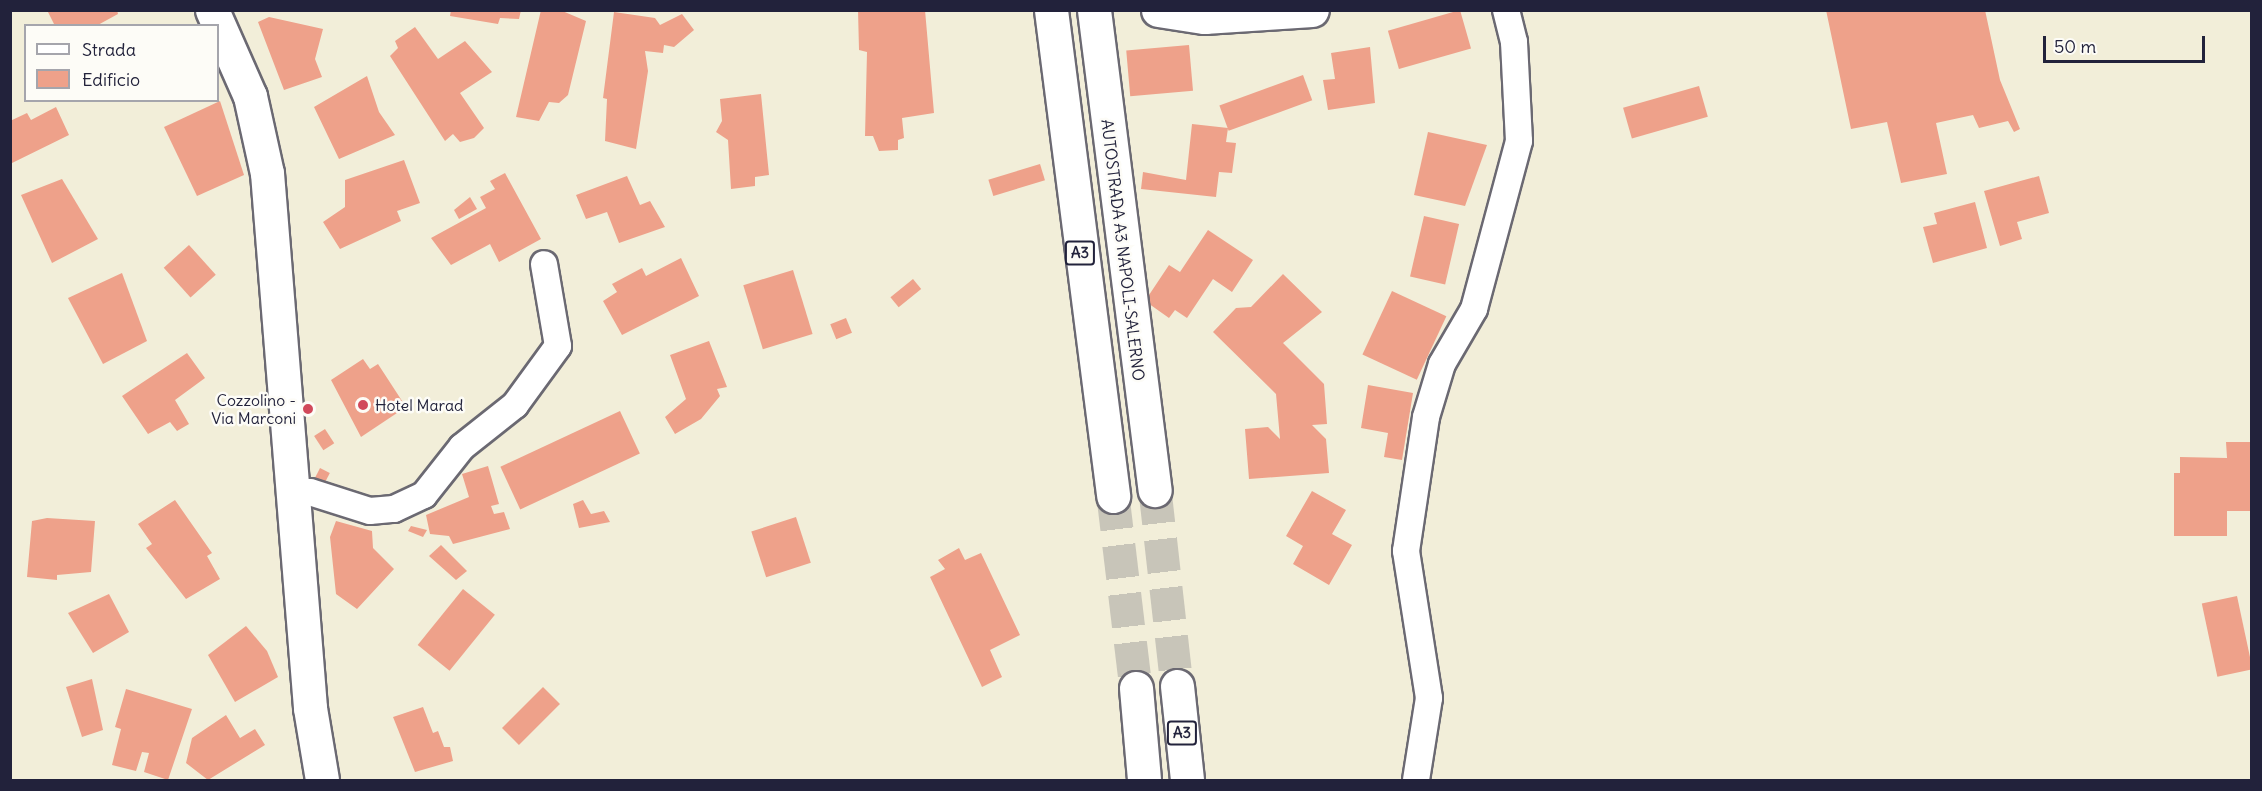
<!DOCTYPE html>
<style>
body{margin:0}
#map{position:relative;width:2262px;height:791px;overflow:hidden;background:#f2eed9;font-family:Delius,sans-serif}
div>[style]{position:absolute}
.building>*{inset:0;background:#eea18a;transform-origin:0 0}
.motorway-tunnel>*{height:33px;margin-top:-16.5px;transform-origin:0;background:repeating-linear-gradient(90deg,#c8c5b9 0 33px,transparent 0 49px)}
.roads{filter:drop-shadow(2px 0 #6b6972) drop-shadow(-2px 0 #6b6972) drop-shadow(0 2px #6b6972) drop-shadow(0 -2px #6b6972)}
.minor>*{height:26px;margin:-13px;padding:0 13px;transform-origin:13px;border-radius:13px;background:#fff}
.tertiary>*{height:33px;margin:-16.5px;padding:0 16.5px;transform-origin:16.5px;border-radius:16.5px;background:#fff}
.secondary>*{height:33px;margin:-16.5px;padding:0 16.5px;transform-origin:16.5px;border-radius:16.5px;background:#fff}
.motorway>*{height:33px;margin:-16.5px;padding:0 16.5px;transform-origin:16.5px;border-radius:16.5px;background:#fff}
.dots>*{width:16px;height:16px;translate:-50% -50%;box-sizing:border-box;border:3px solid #fdfcf7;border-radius:50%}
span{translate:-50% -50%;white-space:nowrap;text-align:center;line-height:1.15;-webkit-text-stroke:5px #fdfcf7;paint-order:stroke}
.shield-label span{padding:2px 4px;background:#fdfcf7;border:2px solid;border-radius:4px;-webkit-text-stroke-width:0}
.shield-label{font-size:15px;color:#22223b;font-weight:700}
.street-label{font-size:16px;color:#22223b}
.poi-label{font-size:16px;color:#22223b}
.right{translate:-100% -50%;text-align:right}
.left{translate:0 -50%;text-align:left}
.frame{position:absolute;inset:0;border:12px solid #22223b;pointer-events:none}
.legend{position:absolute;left:24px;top:24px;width:195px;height:78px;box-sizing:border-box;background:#fdfcf7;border:2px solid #a5a5ac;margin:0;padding:8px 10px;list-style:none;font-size:18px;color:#22223b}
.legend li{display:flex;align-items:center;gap:12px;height:30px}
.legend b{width:30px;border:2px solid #a5a5ac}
.scale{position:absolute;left:2043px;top:36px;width:162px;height:27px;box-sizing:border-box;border:3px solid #22223b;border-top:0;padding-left:8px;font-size:18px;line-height:21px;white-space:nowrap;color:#22223b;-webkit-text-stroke:4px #fdfcf7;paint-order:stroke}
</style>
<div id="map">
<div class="building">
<i style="clip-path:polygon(47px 10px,117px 10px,118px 14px,96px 26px,55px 26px)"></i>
<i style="clip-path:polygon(451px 10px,521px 10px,519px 19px,500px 18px,498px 24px,450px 16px)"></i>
<i style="clip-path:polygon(541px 10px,560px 10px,586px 21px,568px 95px,559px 103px,549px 102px,539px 121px,516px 117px)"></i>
<i style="clip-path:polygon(858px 10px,925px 10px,934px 113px,902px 118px,904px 138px,898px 140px,898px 150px,879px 151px,873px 136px,865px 136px,867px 52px,859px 50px)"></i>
<i style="left:1460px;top:10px;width:40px;height:75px;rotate:74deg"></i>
<i style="clip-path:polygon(1826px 10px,1985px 10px,2000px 80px,2020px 129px,2014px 132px,2008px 121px,1979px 128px,1973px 115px,1936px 123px,1947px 174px,1901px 183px,1887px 122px,1851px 129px)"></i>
<i style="clip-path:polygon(614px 12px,655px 18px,660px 25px,682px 14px,694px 30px,674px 47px,664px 45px,663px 53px,645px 51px,648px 71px,636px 149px,605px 141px,607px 99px,603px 98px)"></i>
<i style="clip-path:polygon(269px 17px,323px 29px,315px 59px,322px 77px,284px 90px,258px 22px)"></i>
<i style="clip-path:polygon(415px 27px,438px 59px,465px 41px,492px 72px,460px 93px,484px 128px,474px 138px,460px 142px,453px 134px,445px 141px,390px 56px,398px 48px,395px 41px)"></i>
<i style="left:1189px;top:45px;width:46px;height:63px;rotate:85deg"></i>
<i style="clip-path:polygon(1370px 47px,1375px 103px,1328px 110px,1323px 80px,1335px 79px,1331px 53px)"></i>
<i style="left:1303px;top:75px;width:27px;height:89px;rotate:70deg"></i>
<i style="clip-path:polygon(367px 76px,379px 112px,395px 135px,339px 159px,314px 107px)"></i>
<i style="left:1699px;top:86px;width:32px;height:79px;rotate:74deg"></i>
<i style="clip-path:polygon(761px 94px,769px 175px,755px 177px,755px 186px,731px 189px,728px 140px,716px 132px,722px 121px,720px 99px)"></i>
<i style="clip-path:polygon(220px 101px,244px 175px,197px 196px,164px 127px)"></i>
<i style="clip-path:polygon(56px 107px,69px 135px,10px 164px,10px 121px,27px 113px,31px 120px)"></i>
<i style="clip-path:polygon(1192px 124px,1228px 128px,1226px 142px,1236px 143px,1232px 173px,1219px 172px,1216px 197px,1141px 189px,1143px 172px,1186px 180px)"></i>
<i style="clip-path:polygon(1428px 132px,1487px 145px,1465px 206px,1414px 195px)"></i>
<i style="clip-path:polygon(404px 160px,420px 203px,397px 211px,401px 221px,340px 249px,323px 222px,345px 207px,345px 180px)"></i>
<i style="left:1040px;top:164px;width:17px;height:54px;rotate:73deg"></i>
<i style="clip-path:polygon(505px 173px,541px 239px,499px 262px,490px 244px,451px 265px,431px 238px,486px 208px,480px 197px,495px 189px,490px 181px)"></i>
<i style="clip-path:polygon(627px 176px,640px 205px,650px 201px,665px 227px,619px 243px,607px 212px,586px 219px,576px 195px)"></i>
<i style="clip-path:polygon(2039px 176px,2049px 213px,2017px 222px,2022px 239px,2000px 246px,1984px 191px)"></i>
<i style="clip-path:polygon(62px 179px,98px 239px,52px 263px,21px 195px)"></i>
<i style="clip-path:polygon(470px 197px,477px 209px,459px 219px,454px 210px)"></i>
<i style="clip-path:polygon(1975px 202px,1987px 248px,1933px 263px,1923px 227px,1937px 224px,1934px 213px)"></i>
<i style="left:1424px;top:216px;width:36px;height:62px;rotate:13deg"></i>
<i style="clip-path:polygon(1208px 230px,1253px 260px,1232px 292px,1213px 279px,1187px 318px,1175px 310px,1169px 318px,1145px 301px,1169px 265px,1180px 272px)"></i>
<i style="left:189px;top:245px;width:40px;height:34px;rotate:48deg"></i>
<i style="clip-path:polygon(681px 258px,699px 296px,622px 335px,603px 301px,617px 292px,612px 284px,642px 268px,646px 276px)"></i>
<i style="left:793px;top:270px;width:67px;height:52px;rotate:73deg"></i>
<i style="clip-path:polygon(122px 273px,147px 341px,103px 364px,68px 298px)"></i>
<i style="clip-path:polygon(1283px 274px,1322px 312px,1283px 343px,1324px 384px,1327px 424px,1312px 425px,1326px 439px,1329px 473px,1249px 479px,1245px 429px,1268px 427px,1280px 439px,1276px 394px,1213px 332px,1236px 308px,1251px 307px)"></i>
<i style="left:913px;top:279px;width:13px;height:29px;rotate:51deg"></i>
<i style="left:1392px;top:291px;width:60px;height:70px;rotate:25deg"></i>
<i style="left:846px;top:318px;width:16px;height:17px;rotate:68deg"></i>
<i style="clip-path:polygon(709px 341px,727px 387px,717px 389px,720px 396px,701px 419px,675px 434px,665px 417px,686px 399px,670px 355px)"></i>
<i style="clip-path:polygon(187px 353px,205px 378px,175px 400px,189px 424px,177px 431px,170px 422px,148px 434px,122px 396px)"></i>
<i style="clip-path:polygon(363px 359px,370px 369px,378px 364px,406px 407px,361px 437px,331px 380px)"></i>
<i style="clip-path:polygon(1368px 385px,1413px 393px,1402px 460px,1384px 457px,1388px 433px,1361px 428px)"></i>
<i style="left:620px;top:411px;width:47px;height:132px;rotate:65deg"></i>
<i style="left:325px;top:429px;width:17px;height:13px;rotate:57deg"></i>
<i style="clip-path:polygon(2226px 442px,2252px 442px,2252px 511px,2227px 511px,2227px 536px,2174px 536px,2174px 473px,2180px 473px,2180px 457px,2227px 458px)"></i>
<i style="clip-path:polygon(488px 466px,499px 504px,491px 506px,494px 514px,504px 512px,510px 529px,453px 544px,449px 536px,430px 534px,426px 515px,469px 497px,462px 474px)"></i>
<i style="left:320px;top:468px;width:11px;height:17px;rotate:27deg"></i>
<i style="clip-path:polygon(1312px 491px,1346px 510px,1332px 534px,1352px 545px,1329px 585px,1293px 564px,1303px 546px,1286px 536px)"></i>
<i style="clip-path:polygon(175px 500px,212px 553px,207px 556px,220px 579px,186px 599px,146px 548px,152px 544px,138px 524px)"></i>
<i style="clip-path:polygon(583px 500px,591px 514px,604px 511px,610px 522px,579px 528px,573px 504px)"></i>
<i style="left:796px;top:517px;width:48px;height:47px;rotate:72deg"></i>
<i style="clip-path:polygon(47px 518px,95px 521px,91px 572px,57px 575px,57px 580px,27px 577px,32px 521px)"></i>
<i style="clip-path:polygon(336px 521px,372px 531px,373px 548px,394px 569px,357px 609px,336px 594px,330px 537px)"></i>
<i style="clip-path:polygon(411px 526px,427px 530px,423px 537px,408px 531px)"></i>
<i style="clip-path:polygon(441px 545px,467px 571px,456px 580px,429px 556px)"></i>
<i style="clip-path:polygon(959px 548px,965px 560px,981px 553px,1020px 635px,990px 650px,1002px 677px,982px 687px,930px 577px,945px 569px,938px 560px)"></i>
<i style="left:463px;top:589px;width:41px;height:72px;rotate:39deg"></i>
<i style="clip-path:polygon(109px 594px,129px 632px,93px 653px,68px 613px)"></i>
<i style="left:2237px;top:596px;width:75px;height:36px;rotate:78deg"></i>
<i style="clip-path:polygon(246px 626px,267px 651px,278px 677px,235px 702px,208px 655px)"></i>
<i style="clip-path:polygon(92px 679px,103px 730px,82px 737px,66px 687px)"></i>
<i style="left:543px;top:687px;width:24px;height:58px;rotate:45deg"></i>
<i style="clip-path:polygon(126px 689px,192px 709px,168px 780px,144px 772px,149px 753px,142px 752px,136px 771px,112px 765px,121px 729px,115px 727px)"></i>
<i style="clip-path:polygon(423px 707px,433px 733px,438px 731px,444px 747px,450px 747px,453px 761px,415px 772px,393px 717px)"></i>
<i style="clip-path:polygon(226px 715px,240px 738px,255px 729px,265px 745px,208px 780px,186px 763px,192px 738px)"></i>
</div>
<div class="motorway-tunnel">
<i style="left:1155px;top:490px;width:197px;rotate:83.6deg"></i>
<i style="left:1113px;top:496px;width:193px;rotate:83.2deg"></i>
</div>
<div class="roads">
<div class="minor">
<i style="left:295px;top:494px;width:15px;rotate:-8deg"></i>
<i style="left:310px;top:492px;width:63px;rotate:17.6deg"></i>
<i style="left:370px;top:511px;width:24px;rotate:-5deg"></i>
<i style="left:394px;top:509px;width:33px;rotate:-25deg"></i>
<i style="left:424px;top:495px;width:61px;rotate:-51.6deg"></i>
<i style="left:462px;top:447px;width:68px;rotate:-38.4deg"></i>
<i style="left:515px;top:405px;width:73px;rotate:-53.9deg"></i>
<i style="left:558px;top:346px;width:83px;rotate:-99.7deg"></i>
<i style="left:1416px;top:780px;width:83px;rotate:-81deg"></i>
<i style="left:1429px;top:698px;width:149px;rotate:-98.9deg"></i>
<i style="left:1406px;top:551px;width:135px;rotate:-81.5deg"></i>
<i style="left:1426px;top:417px;width:55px;rotate:-73.2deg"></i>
<i style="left:1442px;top:364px;width:64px;rotate:-59.8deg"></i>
<i style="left:1474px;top:309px;width:174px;rotate:-75deg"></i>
<i style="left:1519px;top:141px;width:99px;rotate:-92.9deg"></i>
<i style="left:1514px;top:42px;width:33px;rotate:-104deg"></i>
</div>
<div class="tertiary">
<i style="left:1158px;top:10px;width:47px;rotate:8.7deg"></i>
<i style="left:1204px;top:17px;width:108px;rotate:-3.7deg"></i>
</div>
<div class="secondary">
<i style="left:212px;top:10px;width:94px;rotate:66.2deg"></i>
<i style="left:250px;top:96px;width:79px;rotate:77.6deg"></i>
<i style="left:267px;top:173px;width:537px;rotate:85.4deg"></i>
<i style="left:310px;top:708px;width:73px;rotate:80.5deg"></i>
</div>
<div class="motorway">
<i style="left:1051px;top:10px;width:490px;rotate:82.7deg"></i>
<i style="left:1094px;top:10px;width:484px;rotate:82.8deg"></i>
<i style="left:1177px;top:686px;width:95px;rotate:83.9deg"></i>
<i style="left:1136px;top:688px;width:92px;rotate:85deg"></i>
</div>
</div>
<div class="dots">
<i style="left:363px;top:405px;background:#d1495b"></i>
<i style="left:308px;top:409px;background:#d1495b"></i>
</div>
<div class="shield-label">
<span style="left:1080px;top:253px">A3</span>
<span style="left:1182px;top:733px">A3</span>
</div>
<div class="street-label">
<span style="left:1123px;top:250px;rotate:83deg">AUTOSTRADA A3 NAPOLI-SALERNO</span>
</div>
<div class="poi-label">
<span class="right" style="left:296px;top:409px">Cozzolino -<br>Via Marconi</span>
<span class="left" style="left:375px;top:405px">Hotel Marad</span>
</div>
<div class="frame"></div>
<ul class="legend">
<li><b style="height:8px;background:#fff"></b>Strada</li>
<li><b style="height:16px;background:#eea18a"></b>Edificio</li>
</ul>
<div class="scale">50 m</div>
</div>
